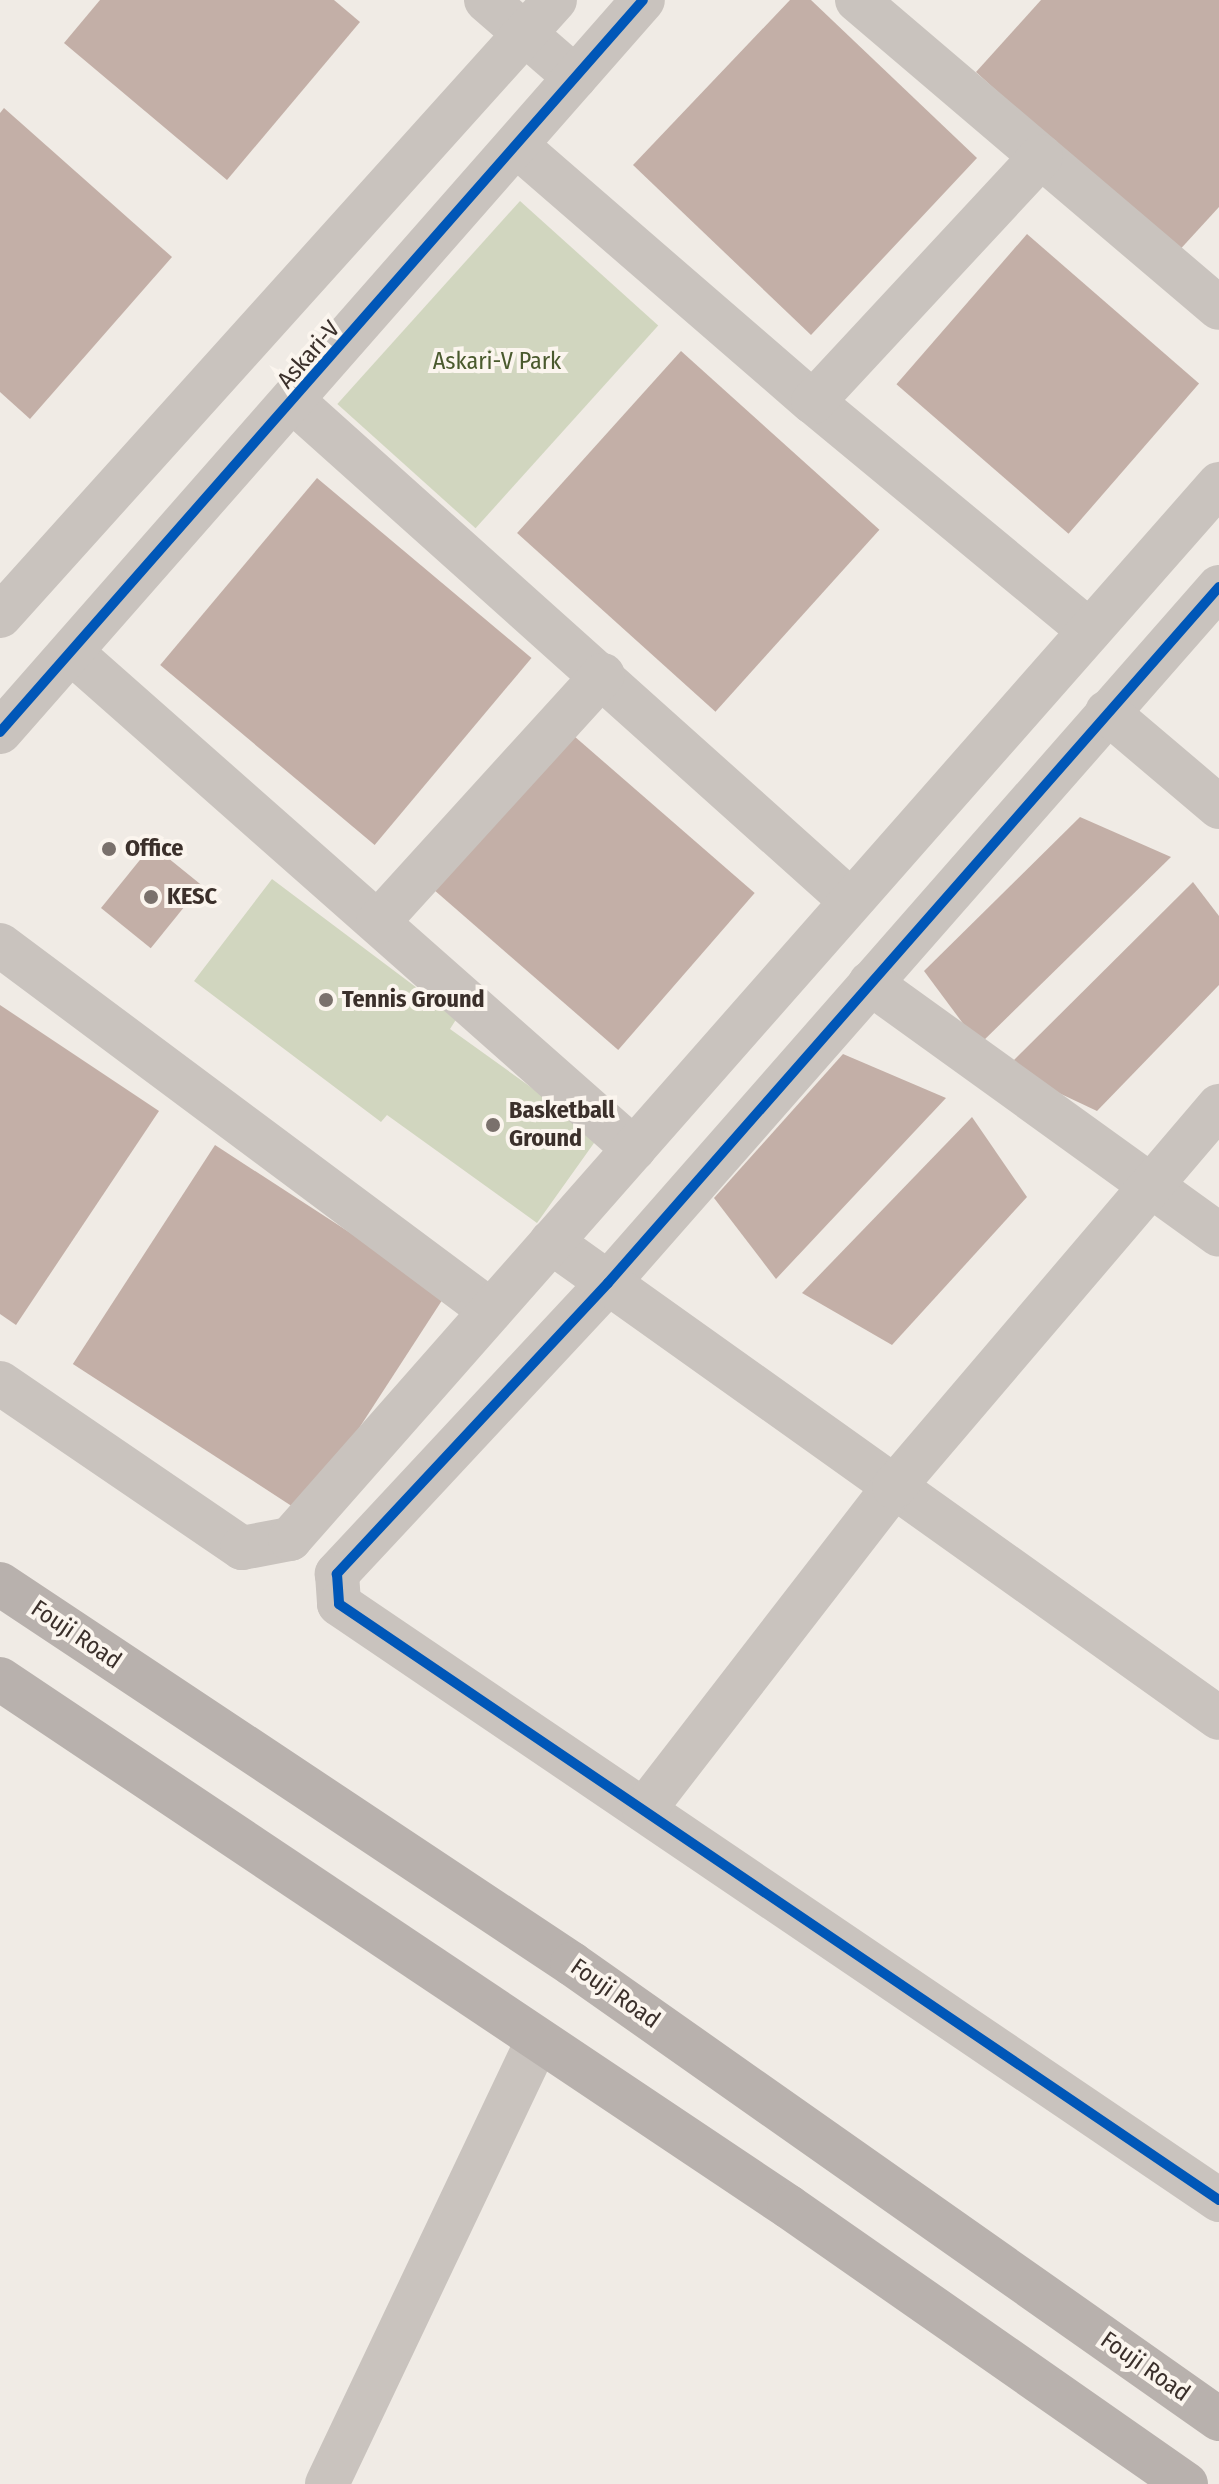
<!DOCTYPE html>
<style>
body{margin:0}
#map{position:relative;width:1219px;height:2484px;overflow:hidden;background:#f0ebe5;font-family:"Fira Sans Condensed",sans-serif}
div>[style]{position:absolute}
.green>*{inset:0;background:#d1d6bf;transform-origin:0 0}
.building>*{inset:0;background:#c3afa7;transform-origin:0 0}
.minor>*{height:44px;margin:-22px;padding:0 22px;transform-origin:22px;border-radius:22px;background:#c9c3be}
.major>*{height:44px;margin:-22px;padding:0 22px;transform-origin:22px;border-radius:22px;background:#b8b1ad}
.cycleway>*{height:10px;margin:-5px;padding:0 5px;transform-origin:5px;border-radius:5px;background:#0057b8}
.dots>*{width:22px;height:22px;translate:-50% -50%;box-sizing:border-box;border:4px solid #fbf5ee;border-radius:50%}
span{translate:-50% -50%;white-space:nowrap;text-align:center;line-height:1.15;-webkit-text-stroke:8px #fbf5ee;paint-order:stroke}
.street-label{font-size:24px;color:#3b302b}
.park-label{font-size:24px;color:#4a5a2e}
.poi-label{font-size:24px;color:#3b302b;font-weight:700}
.left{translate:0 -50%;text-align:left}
</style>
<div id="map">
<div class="green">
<i style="left:520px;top:201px;width:186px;height:273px;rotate:42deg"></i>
<i style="clip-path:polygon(272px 879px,457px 1018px,450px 1029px,599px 1136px,537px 1223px,387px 1115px,381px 1122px,194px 981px)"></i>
</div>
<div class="building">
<i style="clip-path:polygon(100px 0,334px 0,360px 22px,227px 180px,64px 43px)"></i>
<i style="clip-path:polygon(790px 0,811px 0,977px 158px,811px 335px,633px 165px)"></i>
<i style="clip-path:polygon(1041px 0,1219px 0,1219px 207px,1175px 255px,976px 72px)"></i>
<i style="clip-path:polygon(4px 108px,172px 257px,30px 419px,0 392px,0 113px)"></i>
<i style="left:1027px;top:234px;width:228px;height:199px;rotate:41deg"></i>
<i style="left:681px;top:351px;width:267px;height:245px;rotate:42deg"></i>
<i style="left:317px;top:478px;width:280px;height:244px;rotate:40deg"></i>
<i style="left:566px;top:729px;width:250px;height:208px;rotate:41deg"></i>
<i style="clip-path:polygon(1080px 817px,1171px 857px,979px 1045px,924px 971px)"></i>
<i style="left:152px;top:845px;width:64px;height:81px;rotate:39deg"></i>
<i style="clip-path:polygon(1193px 882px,1219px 916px,1219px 985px,1097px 1111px,1006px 1068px)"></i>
<i style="clip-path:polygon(0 1005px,159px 1111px,16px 1325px,0 1314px)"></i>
<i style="clip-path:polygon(843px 1054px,946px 1098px,776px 1279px,714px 1198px)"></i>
<i style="clip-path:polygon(972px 1117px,1027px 1197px,892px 1345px,802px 1293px)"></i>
<i style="left:215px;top:1145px;width:275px;height:261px;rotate:33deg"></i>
</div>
<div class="minor">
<i style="left:486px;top:0;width:118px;rotate:40.9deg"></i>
<i style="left:857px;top:0;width:475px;rotate:40.4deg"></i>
<i style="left:517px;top:146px;width:391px;rotate:40.9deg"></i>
<i style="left:813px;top:402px;width:359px;rotate:39.6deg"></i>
<i style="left:294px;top:402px;width:748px;rotate:41.86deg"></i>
<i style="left:813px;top:402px;width:335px;rotate:-47.1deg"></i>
<i style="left:1219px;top:587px;width:926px;rotate:131.28deg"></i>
<i style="left:608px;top:1283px;width:398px;rotate:133deg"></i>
<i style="left:337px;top:1574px;width:30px;rotate:86deg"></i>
<i style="left:339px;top:1604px;width:1063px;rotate:34.11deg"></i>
<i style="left:0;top:616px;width:829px;rotate:-47.98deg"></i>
<i style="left:71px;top:652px;width:751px;rotate:41.44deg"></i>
<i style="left:1107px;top:712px;width:147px;rotate:40.3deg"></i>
<i style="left:0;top:732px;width:974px;rotate:-48.7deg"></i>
<i style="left:378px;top:922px;width:334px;rotate:-47.7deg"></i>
<i style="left:0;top:945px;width:612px;rotate:36.7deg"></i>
<i style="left:870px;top:983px;width:430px;rotate:35.8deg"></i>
<i style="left:551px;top:1242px;width:820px;rotate:35.47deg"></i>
<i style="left:0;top:1383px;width:293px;rotate:34.3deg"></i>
<i style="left:242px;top:1548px;width:49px;rotate:-10.6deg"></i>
<i style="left:290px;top:1539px;width:1406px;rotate:-48.63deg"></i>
<i style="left:644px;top:1810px;width:408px;rotate:-52.3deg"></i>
<i style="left:894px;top:1487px;width:501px;rotate:-49.54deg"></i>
<i style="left:327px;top:2484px;width:492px;rotate:-64.6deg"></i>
</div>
<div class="major">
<i style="left:0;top:1584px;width:687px;rotate:33.6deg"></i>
<i style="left:572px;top:1964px;width:791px;rotate:35.12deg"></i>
<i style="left:0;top:1679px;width:949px;rotate:33.79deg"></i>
<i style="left:789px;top:2207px;width:484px;rotate:34.9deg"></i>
</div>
<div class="cycleway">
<i style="left:1219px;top:587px;width:926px;rotate:131.28deg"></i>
<i style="left:608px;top:1283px;width:398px;rotate:133deg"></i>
<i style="left:337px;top:1574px;width:30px;rotate:86deg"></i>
<i style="left:339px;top:1604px;width:1063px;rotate:34.11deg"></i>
<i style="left:0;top:732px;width:974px;rotate:-48.7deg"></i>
</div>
<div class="dots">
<i style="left:109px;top:849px;background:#7a716c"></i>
<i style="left:151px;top:897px;background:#7a716c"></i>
<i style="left:326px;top:1000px;background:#7a716c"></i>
<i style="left:493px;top:1125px;background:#7a716c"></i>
</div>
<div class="street-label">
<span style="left:309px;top:355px;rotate:-49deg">Askari-V</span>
<span style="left:76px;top:1635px;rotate:34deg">Fouji Road</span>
<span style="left:615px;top:1994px;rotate:35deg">Fouji Road</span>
<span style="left:1145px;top:2367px;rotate:35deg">Fouji Road</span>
</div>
<div class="park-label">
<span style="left:497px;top:362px">Askari-V Park</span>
</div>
<div class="poi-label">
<span class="left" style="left:125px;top:849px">Office</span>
<span class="left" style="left:167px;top:897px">KESC</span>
<span class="left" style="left:342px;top:1000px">Tennis Ground</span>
<span class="left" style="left:509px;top:1125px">Basketball<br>Ground</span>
</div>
</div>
